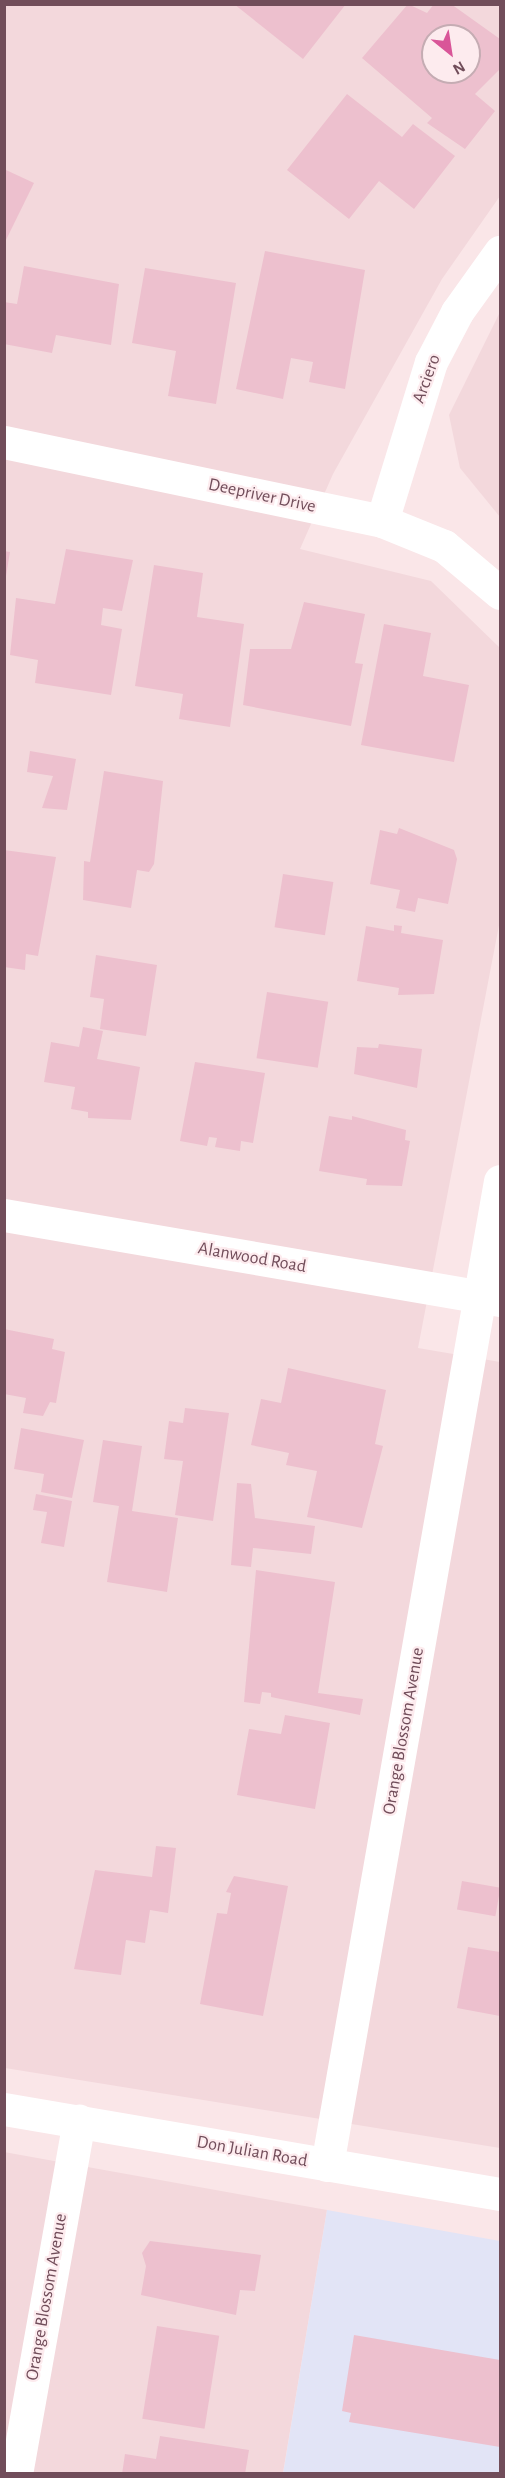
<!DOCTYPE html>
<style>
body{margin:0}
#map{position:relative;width:505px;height:2478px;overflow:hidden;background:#fae6e8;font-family:"Alegreya Sans",sans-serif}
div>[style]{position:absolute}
.residential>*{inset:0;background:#f3d8dc}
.education>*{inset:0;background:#e2e4f6}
.building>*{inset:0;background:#edc0ce;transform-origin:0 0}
.street>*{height:33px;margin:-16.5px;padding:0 16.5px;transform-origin:16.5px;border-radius:16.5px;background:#fff}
.secondary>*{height:33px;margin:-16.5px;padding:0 16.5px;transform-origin:16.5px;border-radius:16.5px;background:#fff}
span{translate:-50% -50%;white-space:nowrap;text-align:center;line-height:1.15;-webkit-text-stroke:4.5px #fdebee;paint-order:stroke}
.street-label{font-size:18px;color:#714d5a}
.frame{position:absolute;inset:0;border:6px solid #714d5a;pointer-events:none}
.north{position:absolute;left:421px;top:24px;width:60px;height:60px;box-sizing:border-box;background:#fdebee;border:2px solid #c5acb3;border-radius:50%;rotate:150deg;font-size:16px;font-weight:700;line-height:24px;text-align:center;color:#714d5a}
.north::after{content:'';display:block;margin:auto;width:21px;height:27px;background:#d95598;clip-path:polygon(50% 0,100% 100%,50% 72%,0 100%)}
</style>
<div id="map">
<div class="residential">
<i style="clip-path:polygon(evenodd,4px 5px,500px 5px,500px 196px,442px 279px,333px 474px,300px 549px,431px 581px,500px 648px,500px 920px,418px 1348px,500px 1362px,500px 2148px,5px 2068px,4px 5px,433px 36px,469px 36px,469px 72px,433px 72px,433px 36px)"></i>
<i style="clip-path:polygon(500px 312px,500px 517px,460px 468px,449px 415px)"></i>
<i style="clip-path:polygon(4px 2152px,327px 2210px,283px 2473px,5px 2473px)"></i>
</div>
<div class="education">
<i style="clip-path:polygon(327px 2210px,500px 2241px,500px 2473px,283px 2474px)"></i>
</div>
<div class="building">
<i style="clip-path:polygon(234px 4px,346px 4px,303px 59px)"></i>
<i style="clip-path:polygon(evenodd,408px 4px,427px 13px,434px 4px,451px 4px,500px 39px,500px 69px,475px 94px,495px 111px,465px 149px,427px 123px,432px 118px,362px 58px,408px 4px,433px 36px,469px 36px,469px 72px,433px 72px,433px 36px)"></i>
<i style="clip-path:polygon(347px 94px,402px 137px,413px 124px,455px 156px,414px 209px,379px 181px,349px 219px,287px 170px)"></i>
<i style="clip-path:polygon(6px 170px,34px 183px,4px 244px,4px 174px)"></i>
<i style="clip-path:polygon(265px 251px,365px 270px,345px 389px,309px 382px,313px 362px,291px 358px,283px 399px,236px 389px)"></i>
<i style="clip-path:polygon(24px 266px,119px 284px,111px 345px,56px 335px,52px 353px,4px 344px,4px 302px,17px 304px)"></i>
<i style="clip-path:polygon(145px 268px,236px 283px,216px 404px,168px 396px,176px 351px,132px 343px)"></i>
<i style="clip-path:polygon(66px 549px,133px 560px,122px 611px,103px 608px,101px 625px,122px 629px,111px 695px,35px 683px,38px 660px,10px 655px,16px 598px,55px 604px)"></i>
<i style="clip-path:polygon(4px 551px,10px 552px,6px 576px,4px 576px)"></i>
<i style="clip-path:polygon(154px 565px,203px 573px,197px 617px,244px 624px,230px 727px,179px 719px,183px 694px,135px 686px)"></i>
<i style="clip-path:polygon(304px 602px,365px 614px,355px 663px,363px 664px,351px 726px,243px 705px,250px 649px,291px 649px)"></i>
<i style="clip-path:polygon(384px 624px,431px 633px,423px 676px,469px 685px,454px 762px,361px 745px)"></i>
<i style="clip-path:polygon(30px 751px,76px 759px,67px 810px,42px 808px,53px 776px,27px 772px)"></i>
<i style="clip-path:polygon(104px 771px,163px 781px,154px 864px,149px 872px,137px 870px,131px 908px,83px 900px,84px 861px,90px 862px)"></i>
<i style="clip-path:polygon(399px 828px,454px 850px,457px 859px,448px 904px,418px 898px,415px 912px,396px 908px,400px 890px,370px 884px,380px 830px,397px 834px)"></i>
<i style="clip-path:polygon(4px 850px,56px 857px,38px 956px,26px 954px,25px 970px,4px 967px)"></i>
<i style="left:283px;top:874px;width:51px;height:54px;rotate:9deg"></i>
<i style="clip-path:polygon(394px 925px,402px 926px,401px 933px,443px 940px,434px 994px,398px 995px,399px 988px,357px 981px,366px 926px,394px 931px)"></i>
<i style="clip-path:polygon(96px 955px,157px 965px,146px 1036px,100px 1029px,104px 999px,90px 997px)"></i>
<i style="left:267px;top:992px;width:62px;height:67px;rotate:9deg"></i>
<i style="clip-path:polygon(83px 1027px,103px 1031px,97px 1059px,140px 1067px,131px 1120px,88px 1118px,88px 1112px,71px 1109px,75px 1087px,44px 1082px,51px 1042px,79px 1047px)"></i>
<i style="clip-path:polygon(379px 1044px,422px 1049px,417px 1088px,354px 1074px,357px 1047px,378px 1048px)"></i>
<i style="clip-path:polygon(195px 1062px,265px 1073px,253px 1143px,241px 1141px,240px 1151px,215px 1147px,217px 1138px,209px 1137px,207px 1146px,180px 1141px)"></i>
<i style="clip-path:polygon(329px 1116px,352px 1120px,352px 1116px,406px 1130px,405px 1140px,410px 1141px,402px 1186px,366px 1185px,367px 1179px,319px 1171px)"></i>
<i style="clip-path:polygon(4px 1329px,54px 1339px,52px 1349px,65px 1352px,56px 1403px,50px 1402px,43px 1416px,23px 1413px,26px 1398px,4px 1394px)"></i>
<i style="clip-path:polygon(288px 1368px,386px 1390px,375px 1444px,383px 1446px,362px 1528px,307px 1517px,317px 1471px,286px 1465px,289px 1453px,251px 1445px,261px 1399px,281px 1403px)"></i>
<i style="clip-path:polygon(185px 1408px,229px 1413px,213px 1521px,175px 1515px,183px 1461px,164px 1459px,169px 1421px,183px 1423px)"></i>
<i style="clip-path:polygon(21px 1428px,84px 1440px,72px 1498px,41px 1492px,44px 1474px,14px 1469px)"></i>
<i style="clip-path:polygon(103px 1440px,142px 1446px,132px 1511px,178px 1518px,167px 1592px,107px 1582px,119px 1506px,93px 1502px)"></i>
<i style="clip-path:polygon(237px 1483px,251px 1484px,255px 1518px,315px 1526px,311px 1554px,253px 1548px,251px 1567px,231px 1565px)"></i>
<i style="clip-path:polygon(36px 1494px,72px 1501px,64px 1547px,41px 1543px,47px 1512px,33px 1510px)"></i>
<i style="clip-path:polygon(256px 1570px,335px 1582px,318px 1693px,363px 1699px,360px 1715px,271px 1697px,271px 1693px,262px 1692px,260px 1704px,244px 1702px)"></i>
<i style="clip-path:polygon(285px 1715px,330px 1723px,315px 1809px,237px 1795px,249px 1729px,281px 1734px)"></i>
<i style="clip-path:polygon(156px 1846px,176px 1848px,168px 1913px,150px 1910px,145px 1943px,126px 1940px,121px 1975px,74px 1969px,95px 1870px,152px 1877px)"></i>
<i style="clip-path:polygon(234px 1876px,288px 1886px,263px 2016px,200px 2004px,217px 1913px,227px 1914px,231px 1893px,226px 1892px)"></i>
<i style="left:462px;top:1881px;width:39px;height:29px;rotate:10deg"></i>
<i style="clip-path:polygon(468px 1947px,500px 1952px,500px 2016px,457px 2008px)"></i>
<i style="clip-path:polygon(150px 2241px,261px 2255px,255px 2291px,240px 2290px,236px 2315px,141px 2295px,146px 2266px,142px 2253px)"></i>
<i style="left:157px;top:2326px;width:63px;height:94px;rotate:9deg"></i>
<i style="clip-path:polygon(354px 2335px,500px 2360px,500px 2447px,349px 2422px,351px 2413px,342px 2411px)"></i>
<i style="clip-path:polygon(160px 2436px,249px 2450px,245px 2474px,122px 2474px,125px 2454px,156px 2459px)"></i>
</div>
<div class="street">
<i style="left:4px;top:442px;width:386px;rotate:11.8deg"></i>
<i style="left:382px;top:521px;width:67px;rotate:22deg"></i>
<i style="left:444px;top:546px;width:73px;rotate:40deg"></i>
<i style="left:382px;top:521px;width:166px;rotate:-72.9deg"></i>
<i style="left:431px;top:362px;width:56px;rotate:-62.5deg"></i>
<i style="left:457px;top:312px;width:74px;rotate:-54.4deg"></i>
<i style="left:4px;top:1215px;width:503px;rotate:9.72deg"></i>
<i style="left:327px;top:2165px;width:999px;rotate:-80.03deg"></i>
<i style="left:16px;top:2474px;width:359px;rotate:-79.9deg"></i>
</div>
<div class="secondary">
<i style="left:4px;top:2109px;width:503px;rotate:9.72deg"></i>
</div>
<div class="street-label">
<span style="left:427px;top:379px;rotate:-70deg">Arciero</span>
<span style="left:262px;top:496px;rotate:12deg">Deepriver Drive</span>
<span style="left:252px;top:1258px;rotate:10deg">Alanwood Road</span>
<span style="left:404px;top:1731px;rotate:-80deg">Orange Blossom Avenue</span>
<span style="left:252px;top:2152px;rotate:10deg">Don Julian Road</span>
<span style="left:47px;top:2297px;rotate:-80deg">Orange Blossom Avenue</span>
</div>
<div class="frame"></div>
<div class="north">N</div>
</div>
